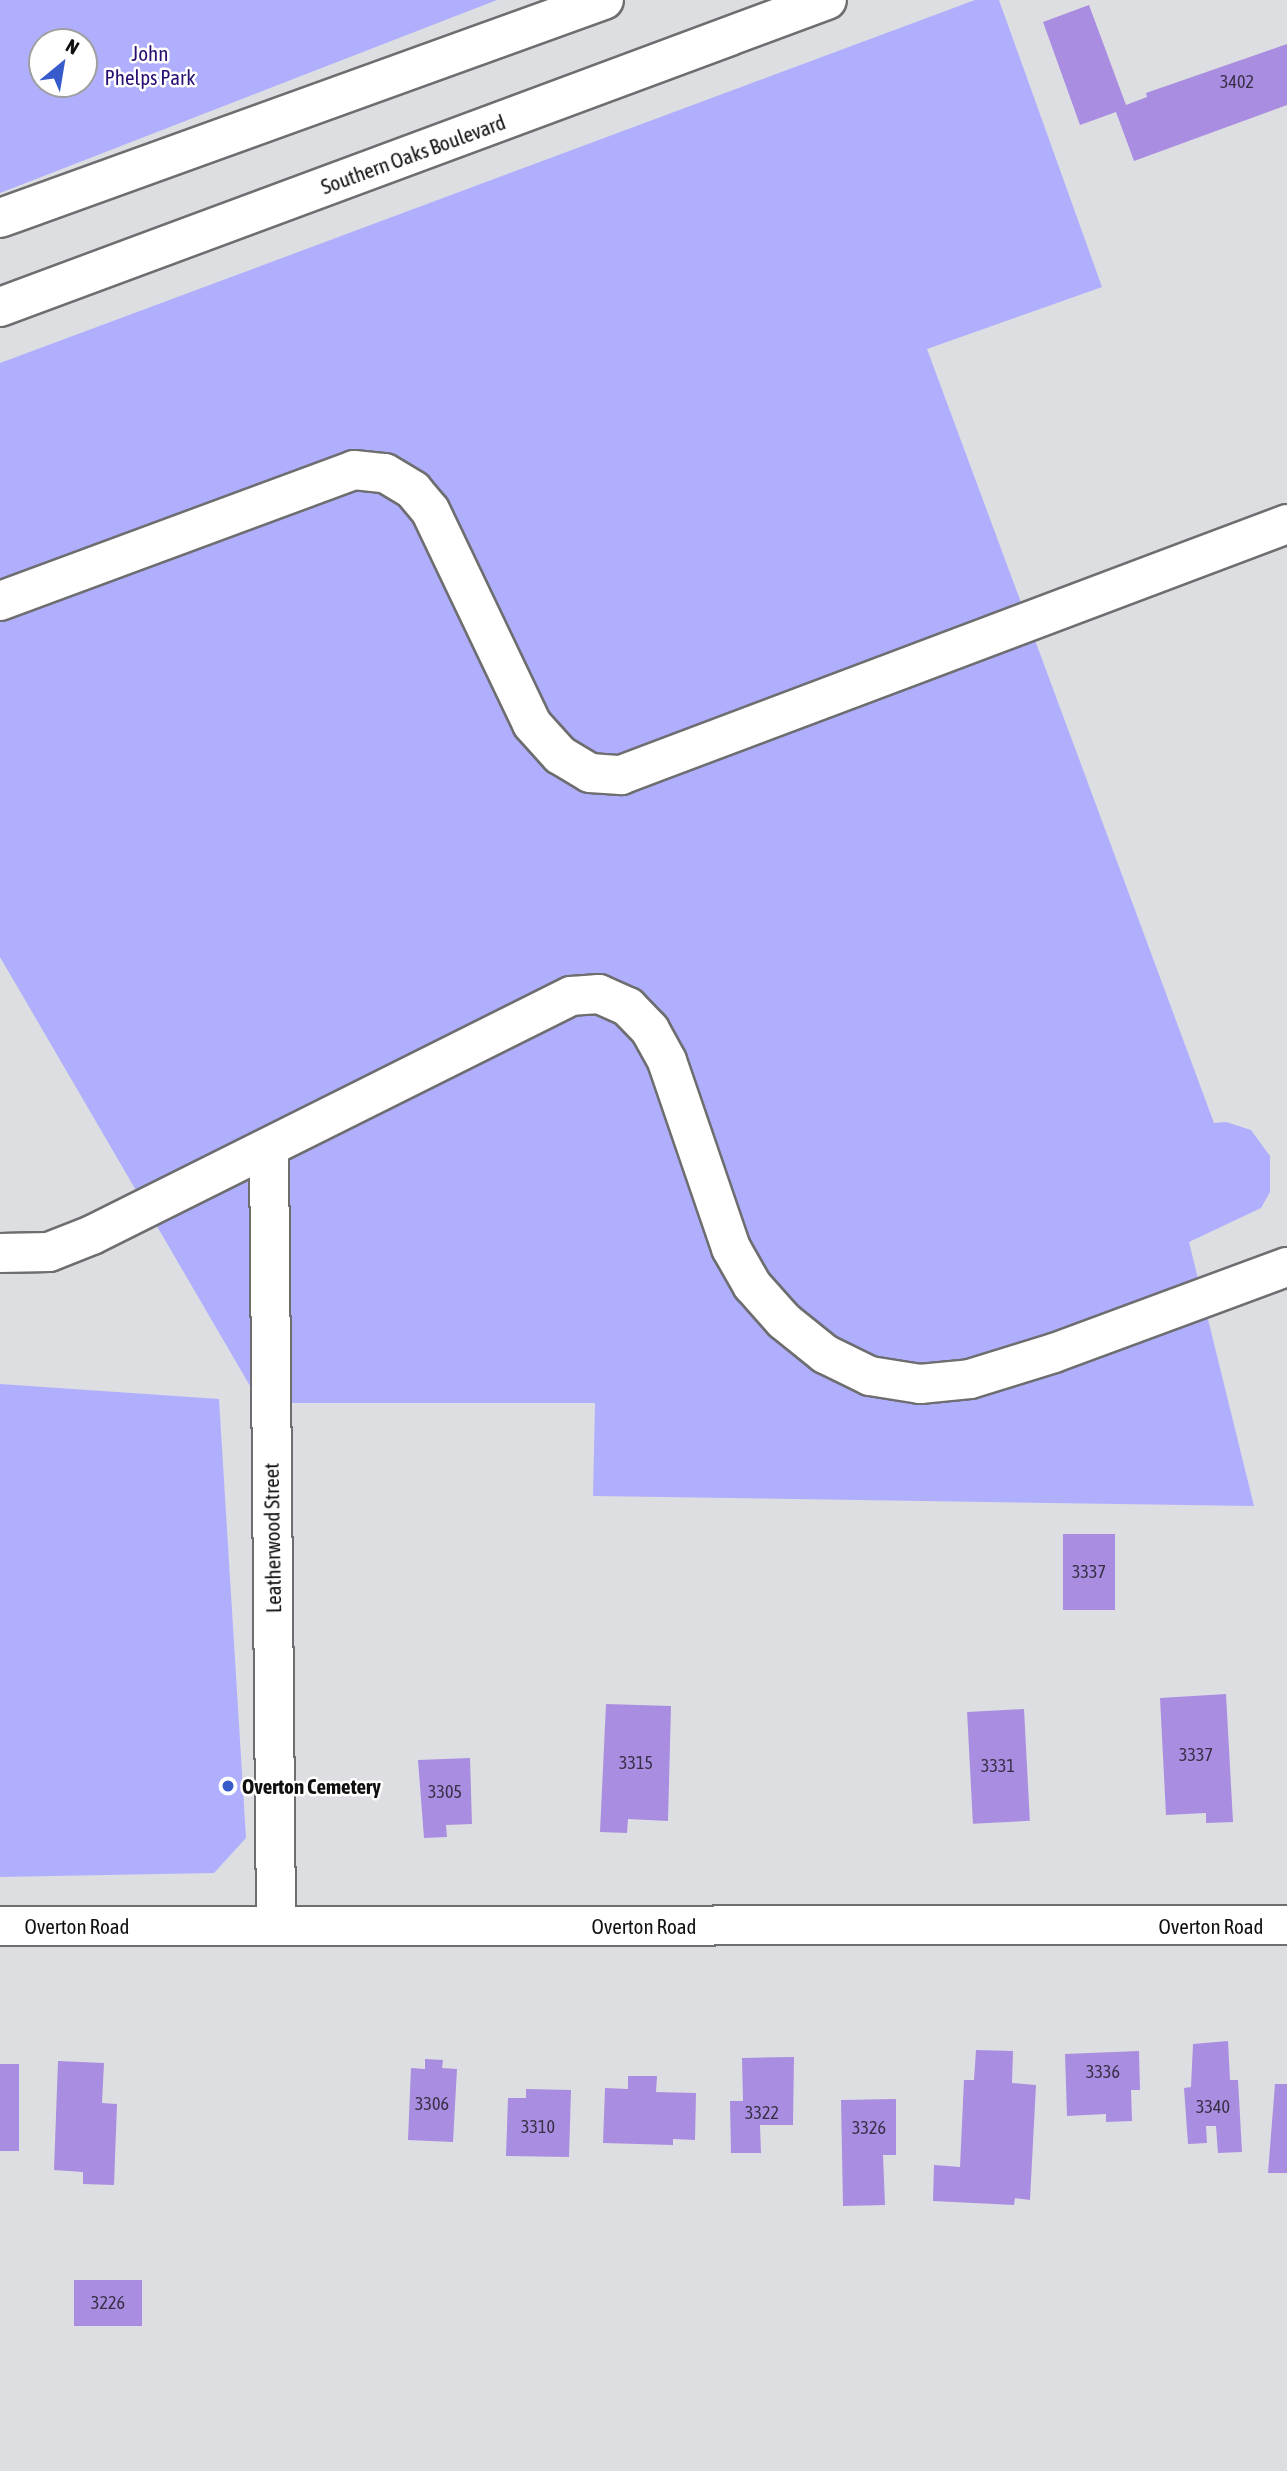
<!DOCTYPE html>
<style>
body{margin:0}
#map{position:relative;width:1287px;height:2471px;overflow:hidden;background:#dddee1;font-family:"Asap Condensed",sans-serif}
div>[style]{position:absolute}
.green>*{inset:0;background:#b0affe}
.building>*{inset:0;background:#a98de1;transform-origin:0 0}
.roads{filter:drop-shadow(2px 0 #6e6e71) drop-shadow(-2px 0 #6e6e71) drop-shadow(0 2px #6e6e71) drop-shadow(0 -2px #6e6e71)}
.minor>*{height:38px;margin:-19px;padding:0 19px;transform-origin:19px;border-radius:19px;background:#fff}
.dots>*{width:19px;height:19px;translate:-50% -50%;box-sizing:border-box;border:4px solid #fff;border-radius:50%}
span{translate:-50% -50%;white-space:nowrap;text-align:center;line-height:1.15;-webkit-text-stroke:5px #fff;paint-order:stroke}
.number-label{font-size:18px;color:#362f45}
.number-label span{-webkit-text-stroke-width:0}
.park-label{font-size:21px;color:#2a0f73}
.street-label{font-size:21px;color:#101011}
.poi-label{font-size:21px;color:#101011;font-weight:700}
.left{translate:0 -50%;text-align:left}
.north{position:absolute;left:28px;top:28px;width:70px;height:70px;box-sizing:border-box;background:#fff;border:2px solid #9f9fa0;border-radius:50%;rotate:30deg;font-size:19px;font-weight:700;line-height:28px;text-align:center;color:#101011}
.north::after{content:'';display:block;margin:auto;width:24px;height:32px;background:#385bcc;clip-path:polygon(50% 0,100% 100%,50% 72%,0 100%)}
</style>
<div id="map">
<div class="green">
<i style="clip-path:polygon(evenodd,0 0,497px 0,0 193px,0 0,42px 42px,84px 42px,84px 84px,42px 84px,42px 42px)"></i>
<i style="clip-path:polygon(975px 0,999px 0,1102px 287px,927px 349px,1214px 1123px,1226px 1122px,1251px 1130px,1270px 1156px,1270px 1192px,1261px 1208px,1189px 1242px,1254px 1506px,593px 1496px,595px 1403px,260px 1403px,0 957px,0 363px)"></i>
<i style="clip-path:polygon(0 1384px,219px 1399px,246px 1838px,214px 1873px,0 1877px)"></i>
</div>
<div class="building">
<i style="clip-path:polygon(1089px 5px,1126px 105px,1147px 97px,1146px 93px,1287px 44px,1287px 105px,1134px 161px,1116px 112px,1080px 125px,1043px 22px)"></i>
<i style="left:1063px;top:1534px;width:52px;height:76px"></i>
<i style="clip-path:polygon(1226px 1694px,1233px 1822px,1206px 1823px,1206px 1813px,1166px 1815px,1160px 1698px)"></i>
<i style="clip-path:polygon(606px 1704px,671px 1706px,668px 1821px,628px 1819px,627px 1833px,600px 1832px)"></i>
<i style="left:1024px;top:1709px;width:112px;height:57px;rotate:87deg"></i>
<i style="clip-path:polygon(470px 1758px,472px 1824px,446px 1825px,447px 1837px,424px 1838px,418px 1760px)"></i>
<i style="clip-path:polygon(1228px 2041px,1230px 2080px,1238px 2080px,1242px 2152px,1218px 2153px,1216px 2126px,1206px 2126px,1207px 2143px,1188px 2144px,1184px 2088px,1191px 2087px,1193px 2044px)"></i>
<i style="clip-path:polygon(976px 2050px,1013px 2051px,1012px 2083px,1036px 2085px,1030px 2200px,1015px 2198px,1014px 2205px,933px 2201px,934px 2165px,960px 2167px,964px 2080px,974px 2080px)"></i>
<i style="clip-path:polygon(1139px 2051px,1140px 2090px,1131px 2090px,1132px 2121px,1106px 2122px,1106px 2114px,1067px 2116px,1065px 2054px)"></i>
<i style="clip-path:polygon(794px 2057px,793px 2125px,760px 2125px,761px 2153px,731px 2153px,730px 2101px,743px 2101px,742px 2058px)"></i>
<i style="clip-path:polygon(425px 2059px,443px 2060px,442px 2068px,457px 2069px,453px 2142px,408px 2140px,411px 2068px,425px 2069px)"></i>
<i style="clip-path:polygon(58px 2061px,104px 2063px,102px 2103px,117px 2104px,114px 2185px,83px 2184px,83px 2172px,54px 2170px)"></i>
<i style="left:0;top:2064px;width:19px;height:87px"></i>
<i style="clip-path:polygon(628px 2076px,657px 2076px,656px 2092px,696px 2093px,695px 2140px,673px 2139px,673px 2145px,603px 2143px,605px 2088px,628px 2089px)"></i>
<i style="clip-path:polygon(1275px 2084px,1287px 2084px,1287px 2173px,1268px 2173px)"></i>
<i style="clip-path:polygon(526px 2089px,571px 2090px,569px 2157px,506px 2156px,508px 2098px,526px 2098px)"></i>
<i style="clip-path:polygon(896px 2099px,896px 2155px,883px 2155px,885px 2205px,843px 2206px,841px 2100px)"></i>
<i style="left:74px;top:2280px;width:68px;height:46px"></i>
</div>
<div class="roads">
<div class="minor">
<i style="left:0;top:218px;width:642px;rotate:-19.85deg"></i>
<i style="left:0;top:307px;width:882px;rotate:-20.37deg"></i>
<i style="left:0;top:601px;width:377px;rotate:-20.3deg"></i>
<i style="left:354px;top:470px;width:31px;rotate:6deg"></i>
<i style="left:385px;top:473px;width:33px;rotate:31deg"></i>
<i style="left:413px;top:490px;width:26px;rotate:50deg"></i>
<i style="left:430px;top:510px;width:237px;rotate:64.5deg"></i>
<i style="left:532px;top:724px;width:42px;rotate:47.9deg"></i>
<i style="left:560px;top:755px;width:35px;rotate:31deg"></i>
<i style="left:590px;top:773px;width:31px;rotate:4deg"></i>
<i style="left:621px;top:775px;width:712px;rotate:-20.65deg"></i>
<i style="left:269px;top:1150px;width:776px;rotate:89.48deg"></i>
<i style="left:0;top:1253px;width:49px;rotate:-1.2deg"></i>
<i style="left:49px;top:1252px;width:46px;rotate:-21.6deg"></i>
<i style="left:92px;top:1235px;width:535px;rotate:-26.52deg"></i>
<i style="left:571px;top:996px;width:28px;rotate:-4deg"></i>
<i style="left:599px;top:994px;width:32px;rotate:24deg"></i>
<i style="left:628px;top:1007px;width:32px;rotate:46deg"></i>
<i style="left:650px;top:1030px;width:35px;rotate:61deg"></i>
<i style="left:667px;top:1061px;width:198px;rotate:71.1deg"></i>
<i style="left:731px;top:1248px;width:43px;rotate:60.4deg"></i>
<i style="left:752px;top:1285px;width:48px;rotate:48.4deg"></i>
<i style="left:784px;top:1321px;width:53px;rotate:38.8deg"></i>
<i style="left:825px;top:1354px;width:50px;rotate:26.1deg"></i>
<i style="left:870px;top:1376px;width:51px;rotate:9.1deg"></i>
<i style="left:920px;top:1384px;width:50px;rotate:-5.7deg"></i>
<i style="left:970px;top:1379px;width:88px;rotate:-17.2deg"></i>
<i style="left:1054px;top:1353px;width:248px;rotate:-20.3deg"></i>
<i style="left:0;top:1926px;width:1287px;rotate:-0.04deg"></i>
</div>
</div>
<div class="dots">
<i style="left:228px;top:1786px;background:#385bcc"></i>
</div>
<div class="number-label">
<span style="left:1237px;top:82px">3402</span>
<span style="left:1089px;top:1572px">3337</span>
<span style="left:1196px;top:1755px">3337</span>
<span style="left:636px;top:1763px">3315</span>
<span style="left:998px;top:1766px">3331</span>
<span style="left:445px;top:1792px">3305</span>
<span style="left:1103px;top:2072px">3336</span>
<span style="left:432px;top:2104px">3306</span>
<span style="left:1213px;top:2107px">3340</span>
<span style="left:762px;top:2113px">3322</span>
<span style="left:538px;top:2127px">3310</span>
<span style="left:869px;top:2128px">3326</span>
<span style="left:108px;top:2303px">3226</span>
</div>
<div class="park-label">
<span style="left:150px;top:65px">John<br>Phelps Park</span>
</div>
<div class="street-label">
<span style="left:413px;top:154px;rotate:-20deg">Southern Oaks Boulevard</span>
<span style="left:272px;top:1538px;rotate:-91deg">Leatherwood Street</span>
<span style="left:77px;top:1926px">Overton Road</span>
<span style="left:644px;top:1926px">Overton Road</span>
<span style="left:1211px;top:1926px">Overton Road</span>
</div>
<div class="poi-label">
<span class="left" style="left:242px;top:1786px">Overton Cemetery</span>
</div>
<div class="north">N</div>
</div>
